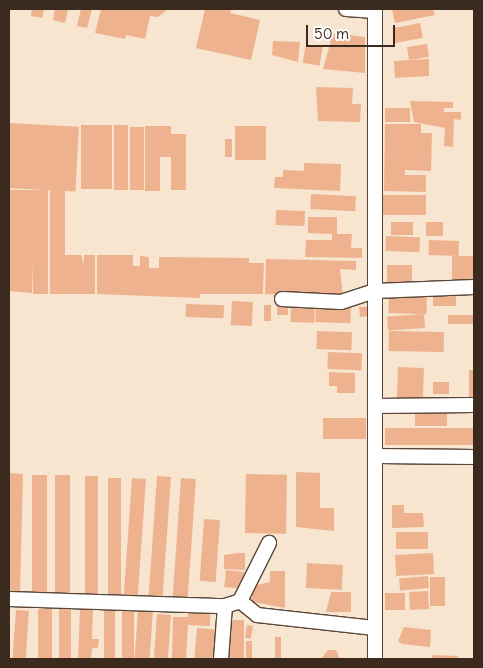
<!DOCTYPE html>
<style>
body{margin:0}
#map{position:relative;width:483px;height:668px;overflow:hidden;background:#f7e5d0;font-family:Delius,sans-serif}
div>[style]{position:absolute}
.building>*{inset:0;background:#eeb28f;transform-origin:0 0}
.roads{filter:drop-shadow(1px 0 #574639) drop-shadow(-1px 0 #574639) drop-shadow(0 1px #574639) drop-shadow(0 -1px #574639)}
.minor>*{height:14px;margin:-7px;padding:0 7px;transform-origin:7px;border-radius:7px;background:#fff}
span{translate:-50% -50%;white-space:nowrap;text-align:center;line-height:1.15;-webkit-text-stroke:4px #fff;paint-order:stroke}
.frame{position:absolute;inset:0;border:10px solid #3b2a1e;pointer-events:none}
.scale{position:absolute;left:306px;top:25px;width:89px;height:22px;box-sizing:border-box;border:2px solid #3b2a1e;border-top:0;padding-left:6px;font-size:15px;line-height:18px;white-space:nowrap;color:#3b2a1e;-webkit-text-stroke:4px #fff;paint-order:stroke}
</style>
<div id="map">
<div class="building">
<i style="clip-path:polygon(32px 9px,44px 9px,42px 18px,31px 16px)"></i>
<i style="clip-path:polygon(55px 9px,68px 9px,65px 23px,53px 20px)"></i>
<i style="clip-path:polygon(81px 9px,92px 9px,87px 28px,77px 26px)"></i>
<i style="clip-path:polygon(101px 9px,168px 9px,158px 17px,150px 16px,145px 39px,126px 35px,125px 39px,95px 33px)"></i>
<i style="clip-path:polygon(205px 9px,231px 9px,230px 13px,260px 20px,251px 60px,196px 48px)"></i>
<i style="clip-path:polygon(392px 9px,433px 9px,435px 15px,395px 23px)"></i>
<i style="left:420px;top:23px;width:15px;height:28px;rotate:79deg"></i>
<i style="clip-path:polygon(333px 33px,365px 37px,365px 73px,323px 69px)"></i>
<i style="clip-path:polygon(273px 41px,300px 42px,298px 62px,272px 55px)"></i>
<i style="left:306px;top:44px;width:17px;height:19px;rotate:10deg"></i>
<i style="clip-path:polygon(427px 44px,429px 57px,409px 60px,429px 59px,429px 76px,395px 78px,394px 61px,409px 60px,407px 47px)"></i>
<i style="clip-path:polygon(316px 87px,353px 88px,352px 104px,361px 104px,360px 122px,318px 121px)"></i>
<i style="clip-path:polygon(410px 101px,453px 102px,453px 108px,444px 108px,444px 112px,461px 112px,461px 120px,454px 119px,453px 147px,444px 146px,445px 128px,414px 122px)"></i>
<i style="left:385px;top:108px;width:25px;height:14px"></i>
<i style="left:9px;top:123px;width:70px;height:65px;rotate:3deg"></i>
<i style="clip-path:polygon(385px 124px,421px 124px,421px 133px,432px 133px,431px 171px,405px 170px,405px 175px,426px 175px,426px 192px,384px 191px)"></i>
<i style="left:81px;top:125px;width:31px;height:64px"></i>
<i style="left:114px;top:125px;width:14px;height:65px"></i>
<i style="clip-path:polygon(145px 126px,171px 126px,171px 134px,186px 134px,186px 190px,171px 190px,171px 157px,160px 157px,160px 191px,145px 191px)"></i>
<i style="left:235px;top:126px;width:31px;height:34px"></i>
<i style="left:144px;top:127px;width:63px;height:14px;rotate:90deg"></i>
<i style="left:225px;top:139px;width:7px;height:18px"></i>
<i style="clip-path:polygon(304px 163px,341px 164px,340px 191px,274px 188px,275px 177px,283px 177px,283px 170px,304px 171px)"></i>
<i style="clip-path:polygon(9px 190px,48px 190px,48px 294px,33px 294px,33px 263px,32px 293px,9px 291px)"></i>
<i style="clip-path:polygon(50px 190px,65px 190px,65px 255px,81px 255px,84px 264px,84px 255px,95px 255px,95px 294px,50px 294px)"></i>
<i style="left:311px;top:194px;width:45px;height:15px;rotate:3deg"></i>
<i style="left:383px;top:195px;width:43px;height:20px"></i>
<i style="left:276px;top:210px;width:29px;height:15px;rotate:2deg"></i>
<i style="clip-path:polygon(308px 217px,337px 217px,337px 234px,352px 234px,351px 248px,362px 248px,362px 258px,305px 257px,306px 240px,332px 240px,332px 234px,308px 233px)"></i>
<i style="left:391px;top:222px;width:22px;height:13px"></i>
<i style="left:443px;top:222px;width:14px;height:17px;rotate:90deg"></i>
<i style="left:386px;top:236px;width:34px;height:15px;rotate:2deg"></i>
<i style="left:429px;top:240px;width:30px;height:15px;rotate:2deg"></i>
<i style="clip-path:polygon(97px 255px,133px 255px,133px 266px,140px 266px,140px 256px,149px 257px,149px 268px,159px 268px,159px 257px,249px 258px,249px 263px,264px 263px,263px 294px,200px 294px,200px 298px,97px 294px)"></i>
<i style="left:452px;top:256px;width:22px;height:26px"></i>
<i style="clip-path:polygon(266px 259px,356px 261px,356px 270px,340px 269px,343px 297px,265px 294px)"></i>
<i style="left:387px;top:265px;width:25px;height:19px"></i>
<i style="left:433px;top:290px;width:23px;height:16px"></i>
<i style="left:389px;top:295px;width:38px;height:18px;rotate:2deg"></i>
<i style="left:232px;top:301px;width:21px;height:24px;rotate:3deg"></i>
<i style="left:277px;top:301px;width:11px;height:14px"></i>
<i style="left:291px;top:303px;width:24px;height:19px;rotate:2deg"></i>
<i style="left:186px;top:304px;width:38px;height:13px;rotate:2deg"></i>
<i style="left:316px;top:304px;width:35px;height:18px;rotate:2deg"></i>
<i style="left:264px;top:305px;width:7px;height:16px"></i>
<i style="clip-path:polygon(359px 307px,369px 307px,369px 316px,360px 317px)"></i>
<i style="left:424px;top:314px;width:14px;height:37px;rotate:86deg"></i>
<i style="left:474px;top:315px;width:9px;height:26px;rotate:90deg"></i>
<i style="left:317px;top:331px;width:35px;height:18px;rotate:2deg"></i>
<i style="left:389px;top:331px;width:55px;height:20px;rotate:1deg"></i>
<i style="left:328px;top:352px;width:34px;height:17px;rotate:2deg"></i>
<i style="left:398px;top:367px;width:26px;height:35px;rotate:2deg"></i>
<i style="left:469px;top:370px;width:5px;height:28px"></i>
<i style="clip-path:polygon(329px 372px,355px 373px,355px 393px,337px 393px,337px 386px,329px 386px)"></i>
<i style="left:433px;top:382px;width:16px;height:12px"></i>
<i style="left:415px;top:409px;width:32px;height:17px"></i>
<i style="left:323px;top:418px;width:43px;height:21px"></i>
<i style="left:385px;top:428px;width:89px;height:17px"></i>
<i style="clip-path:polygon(296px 472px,320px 473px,320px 508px,334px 508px,334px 531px,296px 527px)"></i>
<i style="clip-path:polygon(10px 473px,23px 474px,20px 594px,9px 594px)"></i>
<i style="left:246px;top:474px;width:41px;height:59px;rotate:1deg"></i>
<i style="left:32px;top:475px;width:15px;height:123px"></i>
<i style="left:55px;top:475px;width:15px;height:120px"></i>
<i style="left:85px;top:476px;width:13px;height:120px"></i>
<i style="left:157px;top:476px;width:14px;height:123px;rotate:4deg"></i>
<i style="left:108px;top:478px;width:13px;height:121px"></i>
<i style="left:132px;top:478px;width:14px;height:121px;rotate:4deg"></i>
<i style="left:181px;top:478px;width:15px;height:122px;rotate:4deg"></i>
<i style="clip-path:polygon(392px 505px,404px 505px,404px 513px,423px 513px,424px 527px,392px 528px)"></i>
<i style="left:204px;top:519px;width:16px;height:62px;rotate:4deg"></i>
<i style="left:396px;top:532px;width:32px;height:17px"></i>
<i style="clip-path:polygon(239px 553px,245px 553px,245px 570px,224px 569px,224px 555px)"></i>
<i style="left:433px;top:553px;width:21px;height:38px;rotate:87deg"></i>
<i style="left:307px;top:563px;width:36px;height:25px;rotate:3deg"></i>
<i style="left:226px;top:570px;width:18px;height:17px;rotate:6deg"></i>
<i style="clip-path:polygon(270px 571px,285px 571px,285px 608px,252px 602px,252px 586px,270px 582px)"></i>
<i style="left:428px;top:576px;width:12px;height:29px;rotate:85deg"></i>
<i style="left:430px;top:577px;width:15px;height:29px"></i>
<i style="left:428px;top:591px;width:18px;height:19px;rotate:87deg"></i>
<i style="clip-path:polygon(331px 592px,351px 592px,351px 612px,326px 612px)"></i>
<i style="left:385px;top:593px;width:20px;height:17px"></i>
<i style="left:59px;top:608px;width:12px;height:51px"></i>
<i style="clip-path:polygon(80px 608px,93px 609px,92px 639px,99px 639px,98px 648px,92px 648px,91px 659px,78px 659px)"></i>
<i style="left:104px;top:608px;width:11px;height:51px"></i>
<i style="left:38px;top:609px;width:14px;height:50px"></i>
<i style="left:122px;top:609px;width:12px;height:50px"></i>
<i style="left:138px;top:609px;width:15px;height:50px;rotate:4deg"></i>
<i style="left:16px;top:610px;width:13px;height:49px;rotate:4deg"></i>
<i style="clip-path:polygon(188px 610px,210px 611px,210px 626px,188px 625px,186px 659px,172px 659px,173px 617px,188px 617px)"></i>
<i style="left:157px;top:614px;width:14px;height:45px;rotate:4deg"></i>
<i style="left:227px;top:620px;width:17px;height:39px"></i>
<i style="left:247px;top:625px;width:6px;height:13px;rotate:9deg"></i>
<i style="clip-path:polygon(404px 627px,431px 630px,430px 647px,402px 644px,398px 641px)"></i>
<i style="left:197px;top:628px;width:21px;height:31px;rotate:5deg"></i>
<i style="left:275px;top:637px;width:6px;height:22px"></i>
<i style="left:246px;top:641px;width:6px;height:18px"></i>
<i style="clip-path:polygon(328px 650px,336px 650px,340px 659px,321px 659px)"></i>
<i style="clip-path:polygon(432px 655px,458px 656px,458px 659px,432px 659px)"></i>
</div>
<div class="roads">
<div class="minor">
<i style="left:346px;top:9px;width:29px;rotate:4deg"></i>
<i style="left:282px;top:299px;width:59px;rotate:2.9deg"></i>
<i style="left:341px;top:302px;width:36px;rotate:-18deg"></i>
<i style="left:375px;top:291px;width:99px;rotate:-2.3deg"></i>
<i style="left:377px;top:406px;width:97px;rotate:-0.6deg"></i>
<i style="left:378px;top:456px;width:96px;rotate:0.6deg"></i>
<i style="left:9px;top:599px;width:216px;rotate:1.9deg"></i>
<i style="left:225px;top:606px;width:16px;rotate:-18deg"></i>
<i style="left:240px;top:601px;width:22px;rotate:39deg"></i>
<i style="left:257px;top:615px;width:118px;rotate:6.3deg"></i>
<i style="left:240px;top:601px;width:65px;rotate:-63.4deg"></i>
<i style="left:221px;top:659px;width:53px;rotate:-85.7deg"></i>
<i style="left:375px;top:659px;width:650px;rotate:-90deg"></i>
</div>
</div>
<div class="frame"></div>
<div class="scale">50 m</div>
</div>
